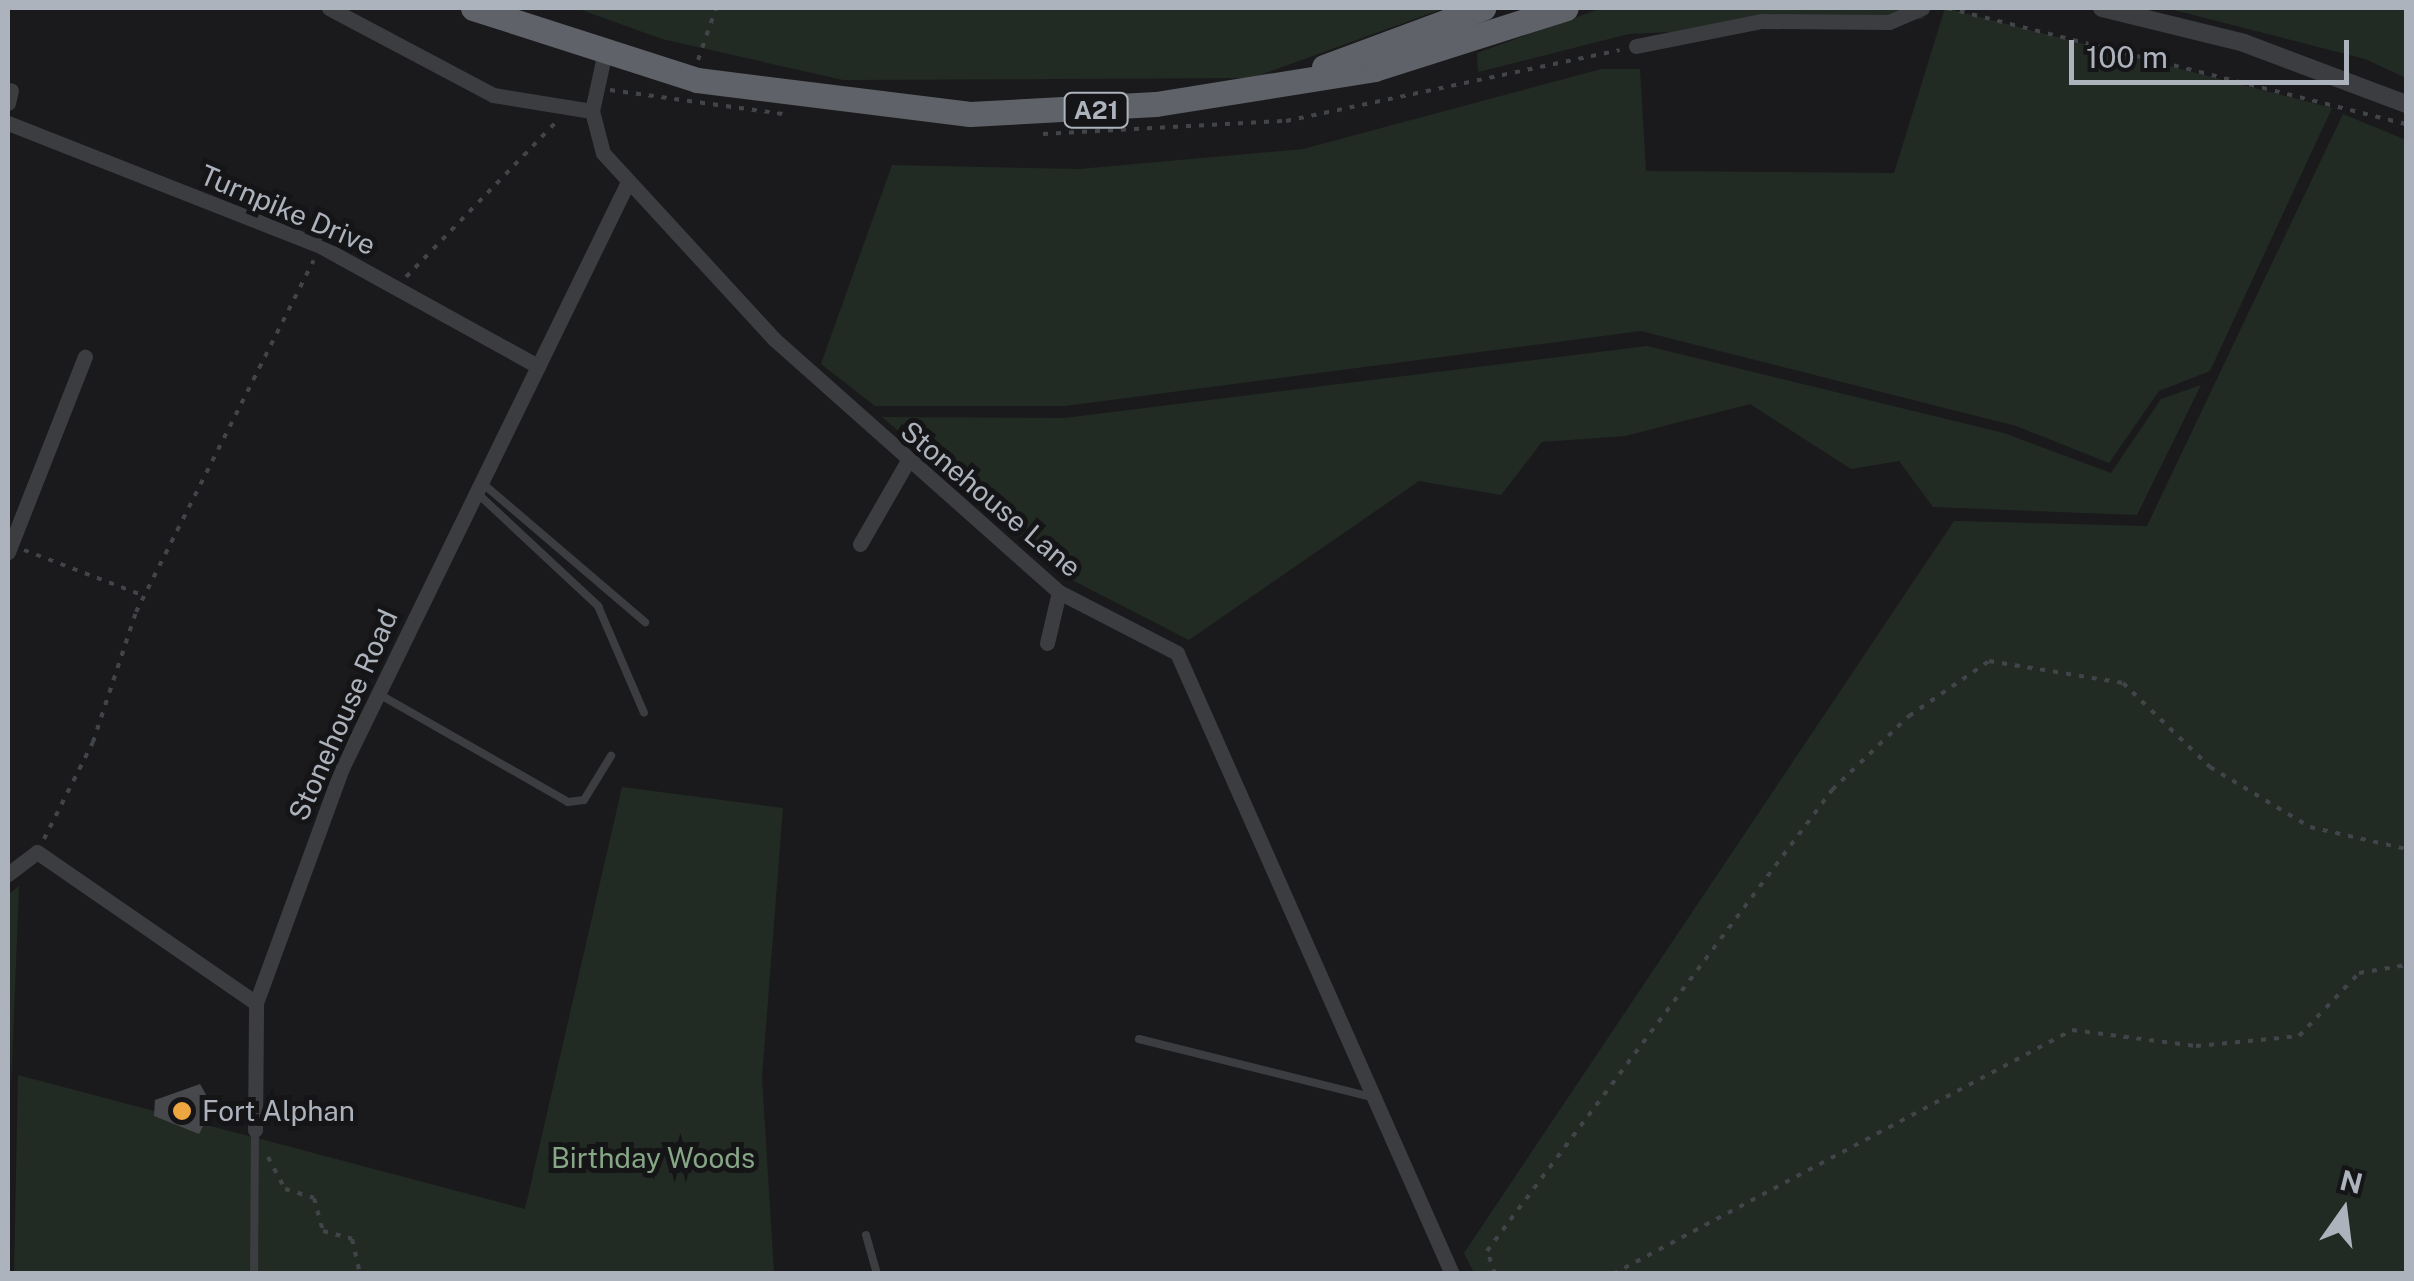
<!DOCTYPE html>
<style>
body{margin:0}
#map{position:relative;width:2414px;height:1281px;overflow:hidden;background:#1a1a1c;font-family:"Public Sans",sans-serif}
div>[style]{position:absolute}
.green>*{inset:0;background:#222b23}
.building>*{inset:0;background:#47484c}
.path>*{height:4px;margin-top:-2px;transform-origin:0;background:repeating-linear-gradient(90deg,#414448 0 5px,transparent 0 13px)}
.service>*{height:8px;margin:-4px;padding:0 4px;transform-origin:4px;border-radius:4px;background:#3b3d41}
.minor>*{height:15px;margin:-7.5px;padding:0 7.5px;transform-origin:7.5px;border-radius:7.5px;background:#3b3d41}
.tertiary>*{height:18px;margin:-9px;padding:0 9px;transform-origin:9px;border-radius:9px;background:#3b3d41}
.trunk>*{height:25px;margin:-12.5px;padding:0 12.5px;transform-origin:12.5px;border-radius:12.5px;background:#5f6269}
.dots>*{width:28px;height:28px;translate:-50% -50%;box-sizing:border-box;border:5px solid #151518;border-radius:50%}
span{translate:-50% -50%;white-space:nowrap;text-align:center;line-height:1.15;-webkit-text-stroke:10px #151518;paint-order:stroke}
.shield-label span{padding:2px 8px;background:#151518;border:2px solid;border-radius:8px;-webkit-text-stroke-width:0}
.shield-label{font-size:25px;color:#adb3bc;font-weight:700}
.street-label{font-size:28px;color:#adb3bc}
.poi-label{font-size:28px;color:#adb3bc}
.left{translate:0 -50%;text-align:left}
.park-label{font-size:28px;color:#86a685}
.frame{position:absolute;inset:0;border:10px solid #adb3bc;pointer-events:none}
.north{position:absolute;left:2294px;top:1161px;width:100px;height:100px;-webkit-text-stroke:8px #151518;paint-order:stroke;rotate:14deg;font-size:28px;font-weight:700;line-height:40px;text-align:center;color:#adb3bc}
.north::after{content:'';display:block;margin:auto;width:35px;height:45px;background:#adb3bc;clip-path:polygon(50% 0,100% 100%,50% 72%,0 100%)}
.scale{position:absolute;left:2069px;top:40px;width:280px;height:45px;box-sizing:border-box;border:5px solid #adb3bc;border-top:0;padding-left:12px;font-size:30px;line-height:35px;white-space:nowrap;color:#adb3bc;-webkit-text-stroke:8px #151518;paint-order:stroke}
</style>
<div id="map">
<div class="green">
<i style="clip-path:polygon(576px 8px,1445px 8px,1252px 78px,843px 80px,662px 39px)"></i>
<i style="clip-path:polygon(1602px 8px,1928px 8px,1923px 19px,1629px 34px,1478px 72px,1477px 53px)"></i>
<i style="clip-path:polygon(1945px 8px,2332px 108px,2210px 371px,2159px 391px,2109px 463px,2016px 426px,1641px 331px,1065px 406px,875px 406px,821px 364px,892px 165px,1079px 169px,1303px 149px,1601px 69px,1640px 69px,1646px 171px,1894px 173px)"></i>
<i style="clip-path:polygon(2166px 8px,2406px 8px,2406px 78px,2365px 59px)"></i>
<i style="clip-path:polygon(2343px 114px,2406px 140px,2406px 1273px,1474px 1273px,1464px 1253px,1954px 521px,2147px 526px)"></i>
<i style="clip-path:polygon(1647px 346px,2004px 433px,2111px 473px,2161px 399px,2201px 385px,2137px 515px,1933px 507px,1899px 461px,1851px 469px,1750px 404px,1625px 436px,1542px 442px,1501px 495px,1419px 481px,1189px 640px,1072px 580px,882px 417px,1064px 418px)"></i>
<i style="clip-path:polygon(622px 787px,783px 808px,762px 1077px,774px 1273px,14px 1274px,18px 1075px,525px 1209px)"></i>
<i style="clip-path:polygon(19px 886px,11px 1090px,8px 895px)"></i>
</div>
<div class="building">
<i style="clip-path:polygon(200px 1084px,213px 1107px,199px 1134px,154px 1116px,155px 1100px)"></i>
</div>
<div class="path">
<i style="left:1947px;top:8px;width:473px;rotate:14.2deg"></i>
<i style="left:698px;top:60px;width:55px;rotate:-70.9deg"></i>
<i style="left:610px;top:90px;width:176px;rotate:7.9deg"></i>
<i style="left:1043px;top:134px;width:243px;rotate:-3.1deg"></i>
<i style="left:1286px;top:121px;width:341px;rotate:-12deg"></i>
<i style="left:406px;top:277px;width:219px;rotate:-45.9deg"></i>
<i style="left:24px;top:550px;width:126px;rotate:20.9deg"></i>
<i style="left:44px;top:839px;width:109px;rotate:-63.2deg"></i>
<i style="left:93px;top:742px;width:137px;rotate:-71.7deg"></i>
<i style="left:136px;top:612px;width:394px;rotate:-63.2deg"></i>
<i style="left:268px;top:1157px;width:36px;rotate:62deg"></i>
<i style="left:285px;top:1189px;width:30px;rotate:17deg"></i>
<i style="left:314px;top:1198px;width:34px;rotate:75deg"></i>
<i style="left:323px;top:1231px;width:30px;rotate:15deg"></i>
<i style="left:352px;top:1239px;width:36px;rotate:77deg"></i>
<i style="left:1495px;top:1274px;width:24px;rotate:-109deg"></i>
<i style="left:1487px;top:1251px;width:576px;rotate:-53.19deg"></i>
<i style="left:1832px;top:790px;width:107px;rotate:-43.9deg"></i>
<i style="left:1909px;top:716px;width:97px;rotate:-34.5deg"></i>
<i style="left:1989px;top:661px;width:136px;rotate:9.3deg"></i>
<i style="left:2123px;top:683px;width:121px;rotate:44deg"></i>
<i style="left:2210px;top:767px;width:117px;rotate:31deg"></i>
<i style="left:2310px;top:827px;width:98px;rotate:12.9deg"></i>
<i style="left:1613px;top:1274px;width:520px;rotate:-27.99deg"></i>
<i style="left:2072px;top:1030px;width:125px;rotate:7.4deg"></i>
<i style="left:2196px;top:1046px;width:103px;rotate:-5.5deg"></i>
<i style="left:2299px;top:1036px;width:87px;rotate:-46.4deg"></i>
<i style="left:2359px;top:973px;width:48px;rotate:-9.7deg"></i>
</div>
<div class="service">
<i style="left:481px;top:482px;width:216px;rotate:40.5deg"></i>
<i style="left:477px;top:493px;width:166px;rotate:43deg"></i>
<i style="left:598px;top:606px;width:116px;rotate:66.7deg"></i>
<i style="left:377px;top:693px;width:220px;rotate:29.7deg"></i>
<i style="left:568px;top:802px;width:16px;rotate:-7deg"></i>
<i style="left:584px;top:800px;width:52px;rotate:-58.5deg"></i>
<i style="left:1139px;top:1039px;width:240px;rotate:14deg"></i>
<i style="left:866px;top:1235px;width:41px;rotate:74.2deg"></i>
<i style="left:254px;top:1274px;width:144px;rotate:-89.6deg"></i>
</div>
<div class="minor">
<i style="left:329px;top:8px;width:186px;rotate:27.9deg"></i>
<i style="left:493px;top:95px;width:100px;rotate:9.2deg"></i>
<i style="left:1636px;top:46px;width:127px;rotate:-11.3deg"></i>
<i style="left:1761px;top:21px;width:128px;rotate:0.4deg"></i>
<i style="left:1889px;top:22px;width:36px;rotate:-23deg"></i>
<i style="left:604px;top:56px;width:56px;rotate:102.3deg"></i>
<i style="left:592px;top:111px;width:43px;rotate:75.3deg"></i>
<i style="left:603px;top:153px;width:253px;rotate:47.4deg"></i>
<i style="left:774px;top:339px;width:381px;rotate:41.6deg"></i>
<i style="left:1059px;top:592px;width:133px;rotate:27.3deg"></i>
<i style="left:1177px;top:653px;width:679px;rotate:66.11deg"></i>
<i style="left:8px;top:103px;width:13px;rotate:-77deg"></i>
<i style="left:8px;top:123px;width:338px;rotate:21.5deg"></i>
<i style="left:322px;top:247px;width:247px;rotate:28.9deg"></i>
<i style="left:860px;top:544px;width:92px;rotate:-60.1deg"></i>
<i style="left:8px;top:552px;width:210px;rotate:-68.5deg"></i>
<i style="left:1047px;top:643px;width:52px;rotate:-76.8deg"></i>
<i style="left:8px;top:874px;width:36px;rotate:-37deg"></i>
<i style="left:37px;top:852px;width:266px;rotate:34.6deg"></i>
<i style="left:256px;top:1003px;width:250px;rotate:-69.9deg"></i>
<i style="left:342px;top:768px;width:652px;rotate:-63.99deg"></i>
<i style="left:255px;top:1130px;width:127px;rotate:-89.5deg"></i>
</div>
<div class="tertiary">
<i style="left:2102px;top:8px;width:146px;rotate:13.8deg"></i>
<i style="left:2244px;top:43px;width:173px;rotate:20.6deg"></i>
</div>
<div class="trunk">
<i style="left:473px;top:8px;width:235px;rotate:17.8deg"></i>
<i style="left:697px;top:80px;width:275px;rotate:7.1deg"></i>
<i style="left:970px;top:114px;width:186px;rotate:-3.1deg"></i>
<i style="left:1156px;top:104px;width:221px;rotate:-9.1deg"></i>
<i style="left:1374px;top:69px;width:201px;rotate:-17.6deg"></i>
<i style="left:1324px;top:67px;width:170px;rotate:-20.4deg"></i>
</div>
<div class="dots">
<i style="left:182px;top:1111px;background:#eea641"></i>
</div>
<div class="shield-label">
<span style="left:1096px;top:110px">A21</span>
</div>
<div class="street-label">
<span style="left:288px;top:210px;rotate:23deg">Turnpike Drive</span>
<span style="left:991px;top:499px;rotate:40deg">Stonehouse Lane</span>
<span style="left:343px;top:715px;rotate:-66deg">Stonehouse Road</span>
</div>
<div class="poi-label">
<span class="left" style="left:202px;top:1111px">Fort Alphan</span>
</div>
<div class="park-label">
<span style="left:653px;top:1158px">Birthday Woods</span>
</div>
<div class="frame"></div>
<div class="north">N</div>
<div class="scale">100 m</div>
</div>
